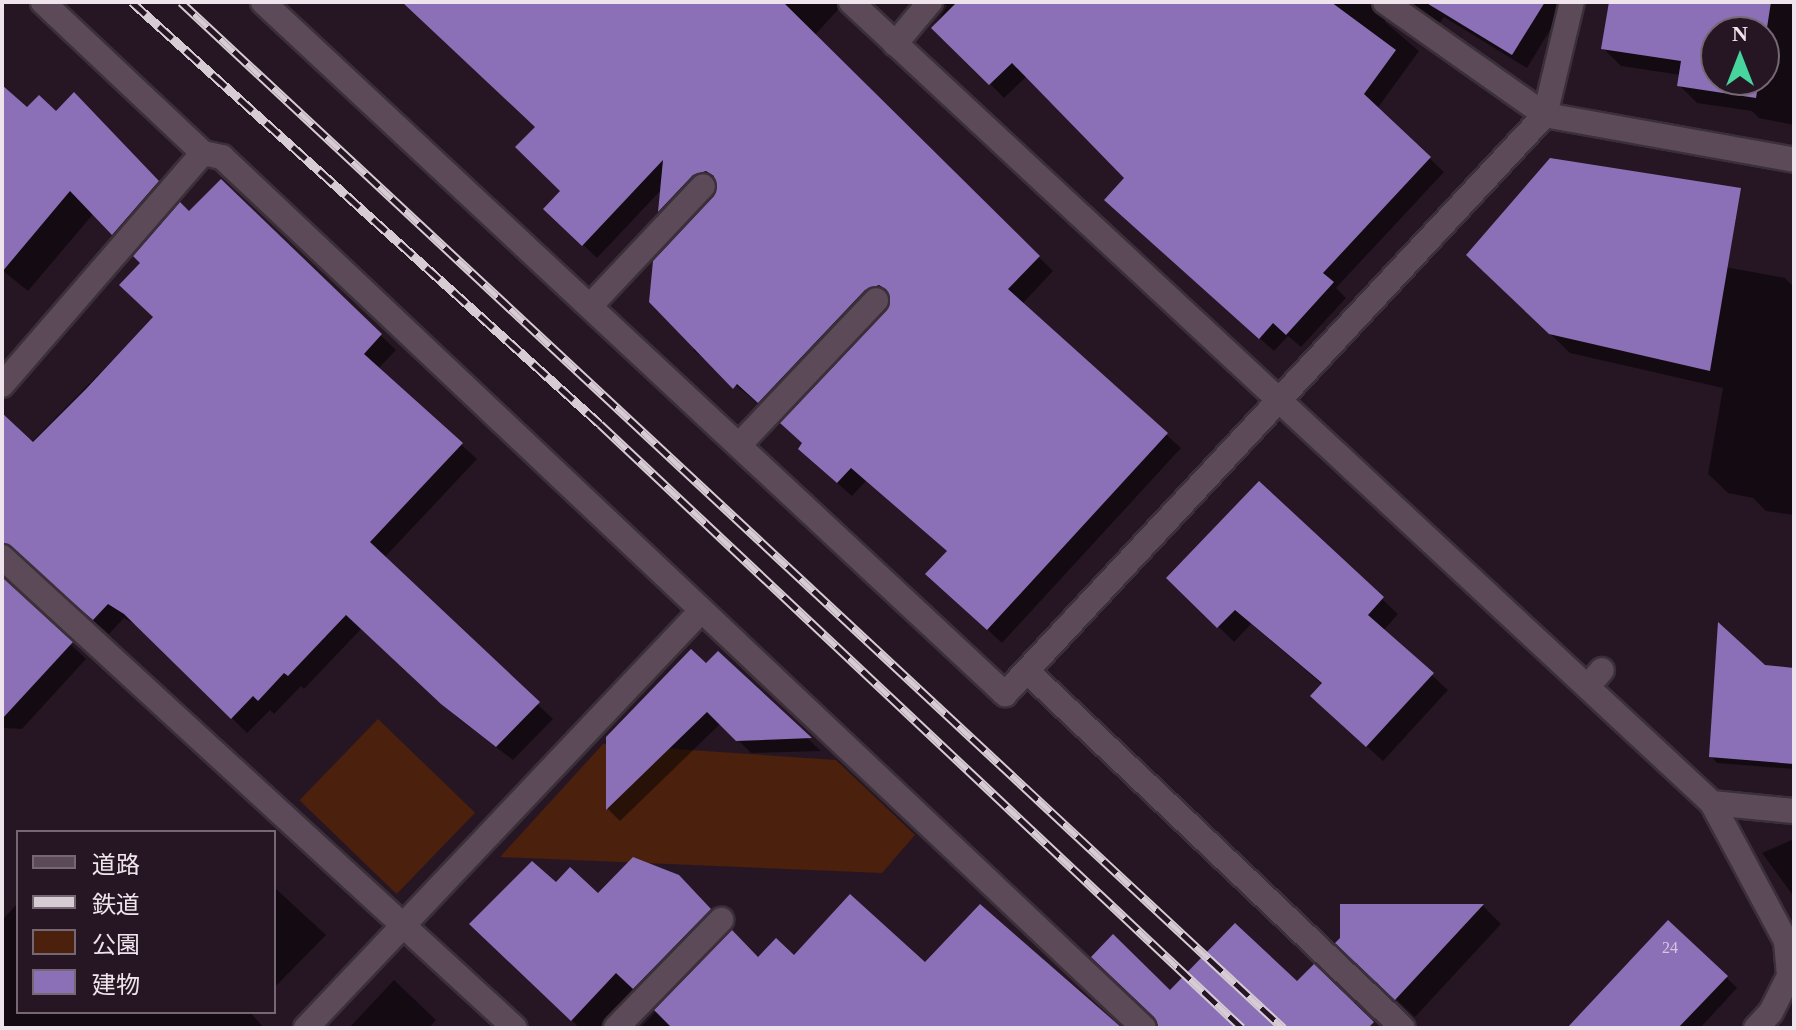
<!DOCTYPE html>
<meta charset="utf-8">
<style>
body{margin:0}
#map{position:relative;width:1796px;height:1030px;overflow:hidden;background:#261623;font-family:"Times New Roman","Noto Sans JP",serif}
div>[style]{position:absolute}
.green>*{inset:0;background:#4b200c;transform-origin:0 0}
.shadow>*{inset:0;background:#0007}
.building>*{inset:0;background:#8b70b7}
.roads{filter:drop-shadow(2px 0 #3b3039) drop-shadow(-2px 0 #3b3039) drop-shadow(0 2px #3b3039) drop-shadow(0 -2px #3b3039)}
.lane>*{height:24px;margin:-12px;padding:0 12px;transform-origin:12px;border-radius:12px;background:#5d4a58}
.street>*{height:24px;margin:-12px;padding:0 12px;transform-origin:12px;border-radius:12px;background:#5d4a58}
.rail>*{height:9px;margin-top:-4.5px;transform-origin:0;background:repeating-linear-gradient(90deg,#261623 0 18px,#d7cbd4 0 36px);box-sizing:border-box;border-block:2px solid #d7cbd4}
span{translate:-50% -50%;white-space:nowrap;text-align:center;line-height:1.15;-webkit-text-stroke:6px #261623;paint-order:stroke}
.number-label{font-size:16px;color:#d6c7df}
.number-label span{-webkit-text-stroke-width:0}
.frame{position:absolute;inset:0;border:4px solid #efe4ec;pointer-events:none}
.legend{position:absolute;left:16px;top:830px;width:260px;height:184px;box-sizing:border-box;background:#261623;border:2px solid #766873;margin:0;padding:10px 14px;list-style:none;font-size:24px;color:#efe4ec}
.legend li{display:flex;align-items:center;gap:16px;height:40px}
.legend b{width:40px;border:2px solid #766873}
.north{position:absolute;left:1700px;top:16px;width:80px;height:80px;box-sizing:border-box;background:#261623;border:2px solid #766873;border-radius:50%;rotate:0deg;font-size:22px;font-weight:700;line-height:32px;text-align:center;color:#efe4ec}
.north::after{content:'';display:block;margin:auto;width:28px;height:36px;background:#48d49d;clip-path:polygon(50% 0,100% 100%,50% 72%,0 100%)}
</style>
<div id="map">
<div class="green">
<i style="left:378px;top:719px;width:135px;height:113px;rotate:44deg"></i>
<i style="clip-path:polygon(603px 744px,836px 760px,915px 835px,882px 873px,500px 857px)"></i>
</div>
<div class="shadow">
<i style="clip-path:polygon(433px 2px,845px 2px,814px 36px,1053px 271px,1022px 304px,1181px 448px,1002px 643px,942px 588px,948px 552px,866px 481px,852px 496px,814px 463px,889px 311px,889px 300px,773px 416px,693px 350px,697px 346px,655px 262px,720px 189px,713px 185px,673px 225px,660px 211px,662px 189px,597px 258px,560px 223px,563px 191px,538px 127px)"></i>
<i style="clip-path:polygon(942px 2px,1399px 2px,1387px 7px,1385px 22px,1419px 51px,1377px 109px,1444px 172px,1336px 288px,1346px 298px,1301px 347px,1288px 336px,1274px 351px,1121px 214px,1126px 178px,1027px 76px,1004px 98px,934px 27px,947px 6px)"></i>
<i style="clip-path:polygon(1405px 2px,1567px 2px,1527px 68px,1444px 17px,1439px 24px)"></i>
<i style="clip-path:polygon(evenodd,1611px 2px,1794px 2px,1794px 125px,1759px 118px,1752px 111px,1697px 103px,1679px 85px,1681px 75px,1621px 66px,1603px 48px,1611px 2px,1716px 32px,1764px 32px,1764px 80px,1716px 80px,1716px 32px)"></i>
<i style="clip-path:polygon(2px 87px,28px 110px,97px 118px,189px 214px,221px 182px,396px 350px,378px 369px,477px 459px,384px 558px,553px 719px,513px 760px,459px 719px,362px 628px,304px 689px,301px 686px,274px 714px,270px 710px,247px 733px,142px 629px,124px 618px,109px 634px,21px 556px,2px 568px,2px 472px,155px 317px,143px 263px,94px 213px,28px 291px,2px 270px)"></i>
<i style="clip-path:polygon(1725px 267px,1785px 278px,1794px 287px,1794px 515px,1766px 511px,1753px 498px,1728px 493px,1708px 474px,1723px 388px,1570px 353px,1488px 274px)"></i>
<i style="clip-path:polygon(2px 570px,6px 583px,86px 659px,22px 729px,2px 728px)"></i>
<i style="clip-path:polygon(1169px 578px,1382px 599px,1398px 614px,1383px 631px,1448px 690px,1383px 761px,1328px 711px,1323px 685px,1251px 624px,1234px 642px)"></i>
<i style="clip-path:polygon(718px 654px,821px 751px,751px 753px,721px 723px,620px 821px,608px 809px,608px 737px)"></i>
<i style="clip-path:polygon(1764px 667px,1794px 670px,1794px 769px,1717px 763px,1711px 756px)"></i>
<i style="clip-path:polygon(1794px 839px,1794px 897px,1762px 853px)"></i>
<i style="clip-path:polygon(678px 877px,721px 921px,617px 1028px,574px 1028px,577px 1025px,472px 924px,557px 885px,598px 896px)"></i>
<i style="clip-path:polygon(274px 887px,326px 935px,274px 988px)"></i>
<i style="clip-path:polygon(18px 903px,18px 1012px,250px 1012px,264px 1028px,2px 1028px,2px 920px)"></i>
<i style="clip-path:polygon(1342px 906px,1483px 906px,1501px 924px,1415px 1017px,1356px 961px,1342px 938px)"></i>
<i style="clip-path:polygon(732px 933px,758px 960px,925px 965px,1118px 1028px,640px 1028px)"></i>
<i style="clip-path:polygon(1726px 977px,1737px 988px,1700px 1028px,1570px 1028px)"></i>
<i style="clip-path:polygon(394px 980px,436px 1020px,429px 1028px,349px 1028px)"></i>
</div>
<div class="building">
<i style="clip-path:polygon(402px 2px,783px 2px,1040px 256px,1008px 289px,1168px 433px,987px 630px,925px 574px,947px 551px,851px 468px,837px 483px,798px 449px,802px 443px,780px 423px,887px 310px,887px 290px,879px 285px,865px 290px,758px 403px,737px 384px,733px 389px,649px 302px,653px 261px,714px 196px,714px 176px,706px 171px,693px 175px,658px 212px,663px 160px,582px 246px,543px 209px,560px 191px,515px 147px,535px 127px)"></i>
<i style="clip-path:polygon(957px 2px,1331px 2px,1396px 50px,1364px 94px,1431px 157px,1323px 273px,1334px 282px,1286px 335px,1273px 323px,1259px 339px,1104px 200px,1124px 178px,1012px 63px,989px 85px,931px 28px)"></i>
<i style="clip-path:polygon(1425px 2px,1545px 2px,1512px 55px)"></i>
<i style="clip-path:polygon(1609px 2px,1771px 2px,1764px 47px,1764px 32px,1716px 32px,1716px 80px,1759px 80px,1756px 98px,1677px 86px,1681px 61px,1601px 49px)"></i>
<i style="clip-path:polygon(2px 85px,27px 107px,39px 95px,56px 111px,74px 92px,159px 181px,112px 235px,70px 191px,2px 272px)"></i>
<i style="clip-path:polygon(1550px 158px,1741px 188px,1710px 371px,1549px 334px,1466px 255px)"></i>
<i style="clip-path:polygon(221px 179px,382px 334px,364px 354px,463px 443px,370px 542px,540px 702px,496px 747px,441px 704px,346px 615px,288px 676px,284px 673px,258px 701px,253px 696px,231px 719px,124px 614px,108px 604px,93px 620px,2px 542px,2px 413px,33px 442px,86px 389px,153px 317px,119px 285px,140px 263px,133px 256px,180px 202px,189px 211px)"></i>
<i style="clip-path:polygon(1259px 481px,1384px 597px,1368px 615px,1434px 673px,1366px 747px,1310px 696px,1322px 683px,1235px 610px,1217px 628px,1166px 578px)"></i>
<i style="clip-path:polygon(2px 577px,73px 642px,2px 719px)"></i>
<i style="clip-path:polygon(1718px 622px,1765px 665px,1794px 668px,1794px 764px,1709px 757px)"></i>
<i style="clip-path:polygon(691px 649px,706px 663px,718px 651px,812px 738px,736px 741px,707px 712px,606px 810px,606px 737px)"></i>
<i style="clip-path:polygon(633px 857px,679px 875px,711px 909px,633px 989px,616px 973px,571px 1021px,469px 924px,532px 861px,556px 882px,570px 867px,598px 893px)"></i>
<i style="clip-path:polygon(850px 894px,925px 962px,980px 904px,1122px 1028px,672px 1028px,654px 1010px,732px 930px,758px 957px,776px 938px,794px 955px)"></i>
<i style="clip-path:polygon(1340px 904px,1484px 904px,1395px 1000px,1335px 943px,1340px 938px)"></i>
<i style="clip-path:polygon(1668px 920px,1728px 976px,1678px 1028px,1567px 1028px)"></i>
<i style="clip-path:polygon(1235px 923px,1297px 981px,1314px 964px,1374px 1022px,1368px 1028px,1159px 1028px,1154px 1017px,1091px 957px,1113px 934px,1170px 990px)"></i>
</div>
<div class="roads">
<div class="lane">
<i style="left:895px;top:44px;width:55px;rotate:-50.2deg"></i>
<i style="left:1588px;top:686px;width:21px;rotate:-49deg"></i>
<i style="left:616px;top:1028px;width:151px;rotate:-45.8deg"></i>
</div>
<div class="street">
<i style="left:263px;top:2px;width:1015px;rotate:43deg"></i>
<i style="left:1005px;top:694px;width:792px;rotate:-47deg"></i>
<i style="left:1545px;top:115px;width:253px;rotate:10.2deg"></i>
<i style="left:851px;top:2px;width:1176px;rotate:42.93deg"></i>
<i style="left:1712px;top:803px;width:82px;rotate:5.6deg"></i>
<i style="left:1385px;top:2px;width:196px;rotate:35.2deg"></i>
<i style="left:1545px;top:115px;width:116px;rotate:-76.6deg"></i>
<i style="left:203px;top:153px;width:19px;rotate:12deg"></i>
<i style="left:222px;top:157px;width:1268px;rotate:43.37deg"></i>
<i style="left:591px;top:305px;width:163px;rotate:-46.7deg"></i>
<i style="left:2px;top:385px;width:307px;rotate:-49.1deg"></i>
<i style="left:203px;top:153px;width:220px;rotate:-136.7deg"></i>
<i style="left:740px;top:444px;width:198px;rotate:-46.6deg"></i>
<i style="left:2px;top:557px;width:696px;rotate:42.56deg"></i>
<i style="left:1027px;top:671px;width:518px;rotate:43.52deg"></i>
<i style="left:1712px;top:803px;width:157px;rotate:61.8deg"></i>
<i style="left:1786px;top:941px;width:35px;rotate:85deg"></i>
<i style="left:1789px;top:976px;width:40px;rotate:116.6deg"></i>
<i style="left:1771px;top:1012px;width:22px;rotate:133deg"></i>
<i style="left:306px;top:1028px;width:573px;rotate:-46.56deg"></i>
</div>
</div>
<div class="rail">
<i style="left:132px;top:2px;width:630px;rotate:42.04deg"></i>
<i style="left:600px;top:424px;width:881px;rotate:43.25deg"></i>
<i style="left:181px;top:2px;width:1506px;rotate:42.95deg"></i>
</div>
<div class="number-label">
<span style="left:1670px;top:948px">24</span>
</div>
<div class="frame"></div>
<ul class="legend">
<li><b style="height:10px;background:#5d4a58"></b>道路</li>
<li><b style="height:10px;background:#d7cbd4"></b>鉄道</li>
<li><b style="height:22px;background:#4b200c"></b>公園</li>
<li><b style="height:22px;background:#8b70b7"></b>建物</li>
</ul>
<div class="north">N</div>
</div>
